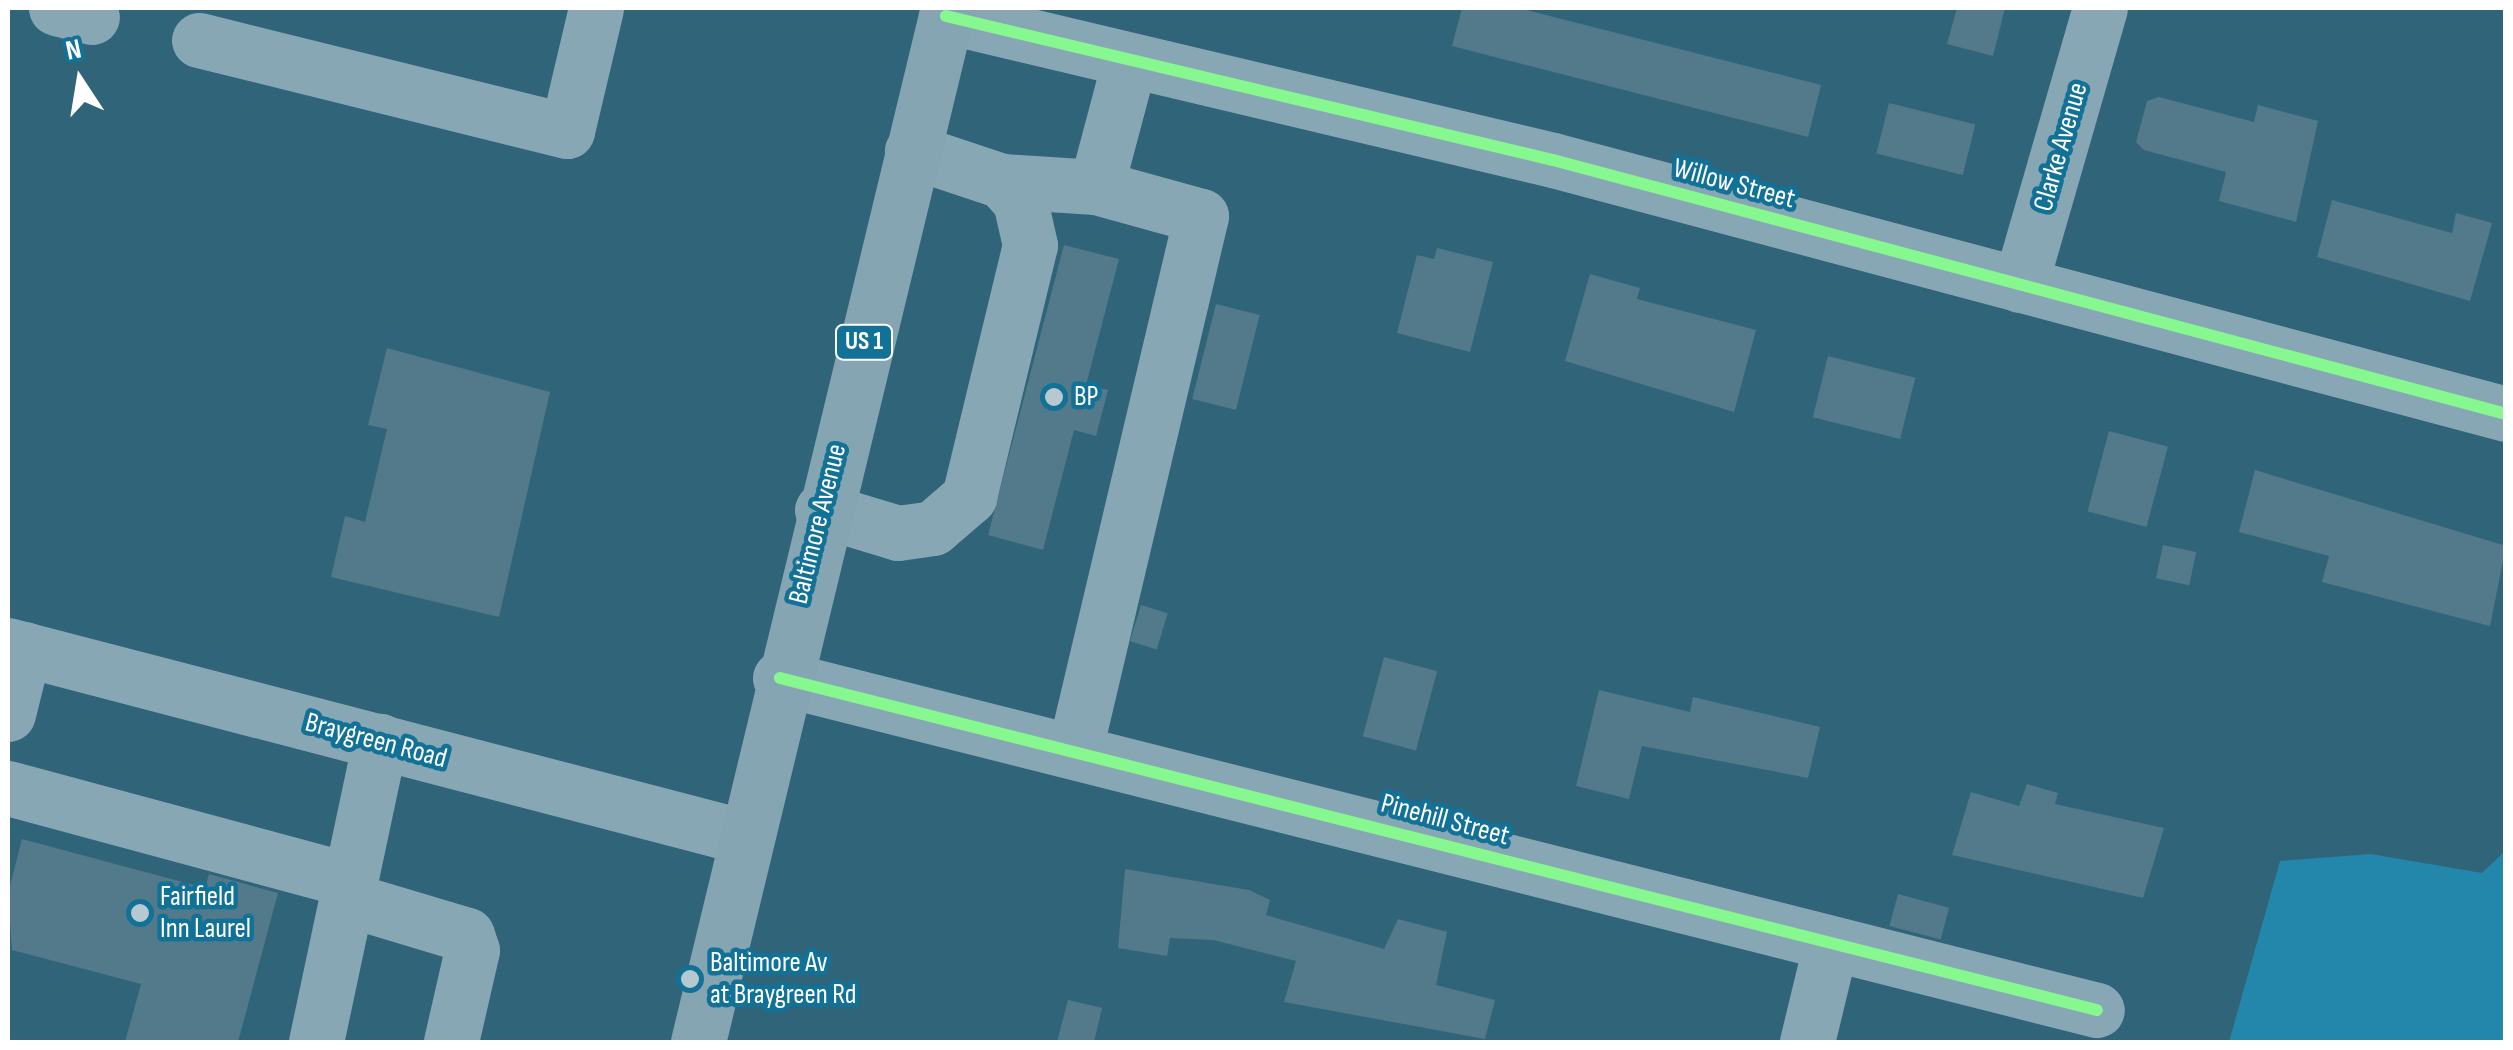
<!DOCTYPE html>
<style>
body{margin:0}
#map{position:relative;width:2513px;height:1050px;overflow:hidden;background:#306479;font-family:"Sofia Sans Condensed",sans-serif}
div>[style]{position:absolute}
.green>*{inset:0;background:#2387ac}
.building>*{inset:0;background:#527a8b;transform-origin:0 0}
.minor>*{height:55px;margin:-27.5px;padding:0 27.5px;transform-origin:27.5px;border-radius:27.5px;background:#87a7b4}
.major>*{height:55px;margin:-27.5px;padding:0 27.5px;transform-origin:27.5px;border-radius:27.5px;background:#85a5b2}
.cycleway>*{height:12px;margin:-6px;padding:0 6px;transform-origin:6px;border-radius:6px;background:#87f88f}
.dots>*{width:28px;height:28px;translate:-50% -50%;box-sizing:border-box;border:5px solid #127197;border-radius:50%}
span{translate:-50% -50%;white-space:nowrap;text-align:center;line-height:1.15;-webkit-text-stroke:9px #127197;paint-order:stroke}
.shield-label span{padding:2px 8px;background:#127197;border:2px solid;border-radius:8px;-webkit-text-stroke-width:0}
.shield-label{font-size:25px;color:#fff;font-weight:700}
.street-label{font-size:28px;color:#fff}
.poi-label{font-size:28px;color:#fff}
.left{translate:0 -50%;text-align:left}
.frame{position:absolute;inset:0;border:10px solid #fff;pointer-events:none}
.north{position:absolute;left:30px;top:30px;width:100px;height:100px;-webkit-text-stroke:8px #127197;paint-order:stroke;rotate:348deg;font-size:28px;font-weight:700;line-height:40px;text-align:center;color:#fff}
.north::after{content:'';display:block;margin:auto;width:35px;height:45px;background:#fff;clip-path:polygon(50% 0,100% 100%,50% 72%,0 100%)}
</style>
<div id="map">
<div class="green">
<i style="clip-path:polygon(2505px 851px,2505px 1042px,2229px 1042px,2280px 861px,2371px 854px,2482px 873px)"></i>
</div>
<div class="building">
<i style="clip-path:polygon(1462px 8px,1518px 8px,1821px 85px,1808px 137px,1452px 46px)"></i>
<i style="clip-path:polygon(1957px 8px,2005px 8px,1993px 56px,1947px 44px)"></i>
<i style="clip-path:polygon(2159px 97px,2254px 122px,2258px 105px,2318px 121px,2296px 222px,2219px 201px,2226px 172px,2144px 150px,2136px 142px,2147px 101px)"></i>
<i style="left:1889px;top:103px;width:89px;height:52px;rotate:14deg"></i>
<i style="clip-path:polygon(2332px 200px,2452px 233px,2456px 213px,2492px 223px,2470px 301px,2317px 257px)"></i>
<i style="clip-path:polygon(1064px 245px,1119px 259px,1086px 385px,1108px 390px,1096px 436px,1074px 430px,1043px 550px,988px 535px)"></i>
<i style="clip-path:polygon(1437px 248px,1493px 262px,1470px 352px,1397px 333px,1417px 255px,1434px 259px)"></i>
<i style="clip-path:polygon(1590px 274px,1640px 288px,1637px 299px,1756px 330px,1734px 412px,1565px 361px)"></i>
<i style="left:1216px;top:304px;width:45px;height:98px;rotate:14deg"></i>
<i style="clip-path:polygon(387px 348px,550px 392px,499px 617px,331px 577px,345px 516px,365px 522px,387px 429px,368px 425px)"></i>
<i style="left:1828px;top:356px;width:90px;height:63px;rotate:14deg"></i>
<i style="left:2109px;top:431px;width:61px;height:83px;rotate:15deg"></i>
<i style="clip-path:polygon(2255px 470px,2506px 546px,2490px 626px,2322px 582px,2329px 556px,2239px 532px)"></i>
<i style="left:2163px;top:545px;width:34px;height:34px;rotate:12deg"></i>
<i style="left:1141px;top:605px;width:28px;height:38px;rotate:17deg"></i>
<i style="left:1384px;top:657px;width:55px;height:82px;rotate:15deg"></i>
<i style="clip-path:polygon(1599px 690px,1690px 712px,1693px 697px,1820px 727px,1808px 778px,1642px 746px,1629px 799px,1576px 786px)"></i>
<i style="clip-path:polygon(2027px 784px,2058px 793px,2055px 804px,2164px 828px,2143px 898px,1952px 855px,1971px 792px,2019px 806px)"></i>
<i style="clip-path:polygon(22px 839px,205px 888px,209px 874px,278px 893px,238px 1042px,125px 1042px,141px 984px,12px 950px,8px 894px)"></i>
<i style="clip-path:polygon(1125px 869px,1249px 890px,1270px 900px,1266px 915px,1384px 949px,1398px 919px,1447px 932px,1436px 985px,1495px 1000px,1485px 1039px,1284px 1002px,1296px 961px,1213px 940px,1170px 938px,1167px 956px,1118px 948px)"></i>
<i style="left:1898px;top:894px;width:53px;height:33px;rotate:15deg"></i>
<i style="clip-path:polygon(1068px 1000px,1102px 1008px,1094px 1042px,1057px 1042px)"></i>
</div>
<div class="minor">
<i style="left:56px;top:8px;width:37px;rotate:14deg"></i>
<i style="left:946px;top:16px;width:624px;rotate:13.35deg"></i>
<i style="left:1553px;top:160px;width:986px;rotate:14.92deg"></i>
<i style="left:199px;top:40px;width:379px;rotate:13.9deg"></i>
<i style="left:567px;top:131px;width:126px;rotate:-76.7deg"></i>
<i style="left:1002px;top:181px;width:94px;rotate:3.7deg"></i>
<i style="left:1096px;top:187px;width:109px;rotate:15.4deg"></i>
<i style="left:1201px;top:216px;width:548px;rotate:103.3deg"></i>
<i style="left:1096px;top:187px;width:124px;rotate:-75.1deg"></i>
<i style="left:2020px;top:285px;width:288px;rotate:-73.9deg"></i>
<i style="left:822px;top:510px;width:79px;rotate:16.8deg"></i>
<i style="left:898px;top:533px;width:35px;rotate:-8deg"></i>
<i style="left:933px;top:528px;width:48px;rotate:-40.7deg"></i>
<i style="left:969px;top:497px;width:259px;rotate:-76.4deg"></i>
<i style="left:1030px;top:245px;width:45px;rotate:-102.8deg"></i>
<i style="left:1020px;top:201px;width:27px;rotate:-132deg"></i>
<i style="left:1002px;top:181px;width:95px;rotate:-161.6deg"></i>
<i style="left:8px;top:645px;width:762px;rotate:14.6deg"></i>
<i style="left:780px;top:678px;width:1358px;rotate:14.15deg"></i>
<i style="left:8px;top:714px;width:67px;rotate:-76.2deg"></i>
<i style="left:8px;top:788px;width:354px;rotate:15.1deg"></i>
<i style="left:347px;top:899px;width:125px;rotate:16.7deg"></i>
<i style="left:467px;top:935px;width:16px;rotate:72deg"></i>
<i style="left:472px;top:950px;width:94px;rotate:102.9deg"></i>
<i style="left:316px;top:1042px;width:308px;rotate:-78deg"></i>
<i style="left:1807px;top:1042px;width:98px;rotate:-76.4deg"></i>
</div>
<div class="major">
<i style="left:698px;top:1042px;width:1064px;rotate:-76.41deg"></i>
</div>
<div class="cycleway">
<i style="left:946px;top:16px;width:624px;rotate:13.35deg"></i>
<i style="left:1553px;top:160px;width:986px;rotate:14.92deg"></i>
<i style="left:780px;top:678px;width:1358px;rotate:14.15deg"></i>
</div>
<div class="dots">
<i style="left:1054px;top:397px;background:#b7c9d0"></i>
<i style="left:140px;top:913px;background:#b7c9d0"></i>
<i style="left:690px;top:979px;background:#b7c9d0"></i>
</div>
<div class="shield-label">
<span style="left:864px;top:342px">US 1</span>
</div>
<div class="street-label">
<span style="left:2061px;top:147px;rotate:-74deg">Clarke Avenue</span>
<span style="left:1734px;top:184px;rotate:15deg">Willow Street</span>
<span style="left:818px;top:524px;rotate:-76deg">Baltimore Avenue</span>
<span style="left:376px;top:741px;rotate:15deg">Braygreen Road</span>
<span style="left:1445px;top:820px;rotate:15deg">Pinehill Street</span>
</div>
<div class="poi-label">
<span class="left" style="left:1074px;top:397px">BP</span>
<span class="left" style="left:160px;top:913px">Fairfield<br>Inn Laurel</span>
<span class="left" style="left:710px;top:979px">Baltimore Av<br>at Braygreen Rd</span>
</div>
<div class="frame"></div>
<div class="north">N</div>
</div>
